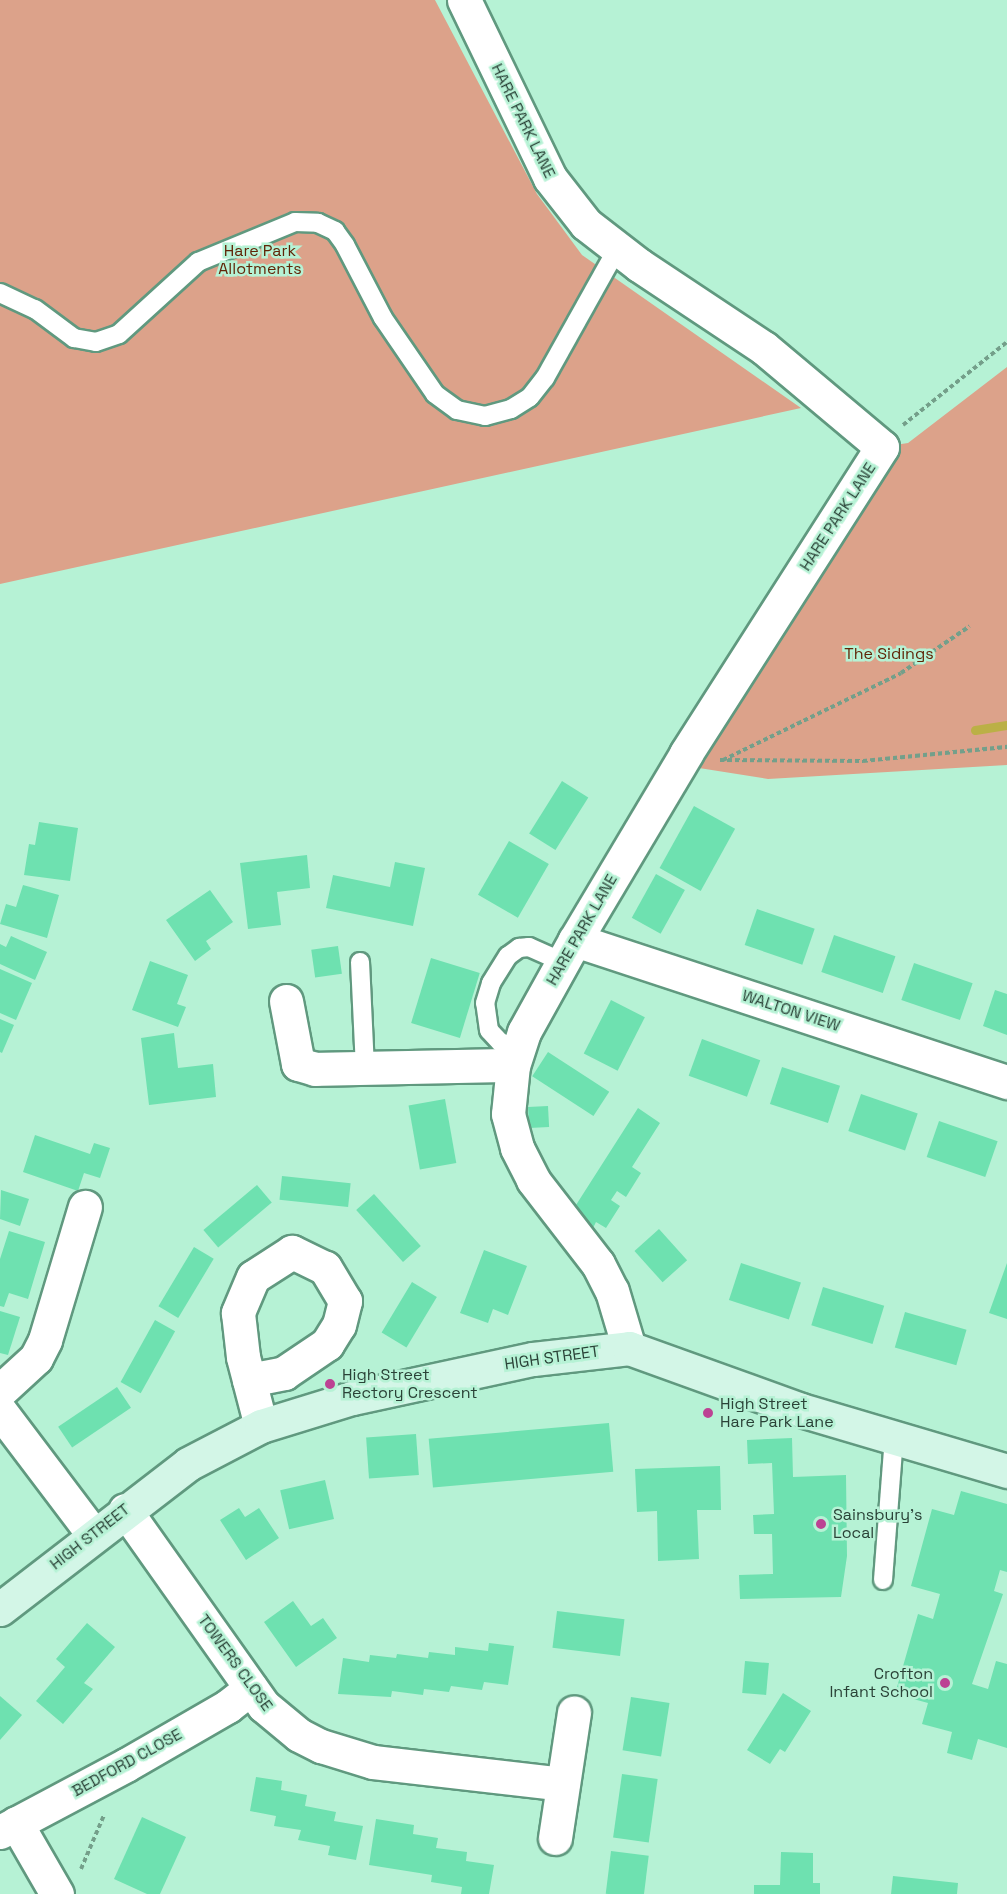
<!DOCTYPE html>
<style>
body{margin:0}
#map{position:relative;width:1007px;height:1894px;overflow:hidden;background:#b6f2d5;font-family:"Space Grotesk",sans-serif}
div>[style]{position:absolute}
.green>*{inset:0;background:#dca28a}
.stream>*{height:9px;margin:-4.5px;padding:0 4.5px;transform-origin:4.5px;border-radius:4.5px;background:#bbb046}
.building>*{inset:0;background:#6ee1b0;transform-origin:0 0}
.path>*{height:4px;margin-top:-2px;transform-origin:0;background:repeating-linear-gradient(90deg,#749f8a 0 4.5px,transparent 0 7.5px)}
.roads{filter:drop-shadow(2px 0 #60997f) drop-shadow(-2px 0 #60997f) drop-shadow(0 2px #60997f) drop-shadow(0 -2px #60997f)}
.lane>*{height:18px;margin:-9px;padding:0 9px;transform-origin:9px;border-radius:9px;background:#fff}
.street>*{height:33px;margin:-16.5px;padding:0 16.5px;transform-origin:16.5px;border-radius:16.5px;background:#fff}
.secondary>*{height:33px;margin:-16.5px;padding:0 16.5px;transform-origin:16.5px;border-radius:16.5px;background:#d3f6e7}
.dots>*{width:16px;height:16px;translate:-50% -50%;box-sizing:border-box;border:3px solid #b6f2d5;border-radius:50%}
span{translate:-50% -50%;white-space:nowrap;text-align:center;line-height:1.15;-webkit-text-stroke:5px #b6f2d5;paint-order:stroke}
.street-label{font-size:16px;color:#2a4237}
.park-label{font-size:16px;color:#602507}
.poi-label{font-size:16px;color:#2a4237}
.left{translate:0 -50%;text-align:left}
.right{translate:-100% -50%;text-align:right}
</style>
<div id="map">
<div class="green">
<i style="clip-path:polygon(0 0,435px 0,537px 194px,582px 255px,801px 408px,0 584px)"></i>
<i style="clip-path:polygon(1007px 367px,1007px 765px,768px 779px,680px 765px,882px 447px,908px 443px)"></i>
</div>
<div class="stream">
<i style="left:975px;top:730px;width:32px;rotate:-9deg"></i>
</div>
<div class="building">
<i style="left:562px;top:781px;width:31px;height:62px;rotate:32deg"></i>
<i style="left:694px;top:806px;width:47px;height:71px;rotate:29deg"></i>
<i style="clip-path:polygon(39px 822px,78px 828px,70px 881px,24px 875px,29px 844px,35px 845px)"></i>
<i style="left:509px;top:841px;width:46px;height:62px;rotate:30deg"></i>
<i style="clip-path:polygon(307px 855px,310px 888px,277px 892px,281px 925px,248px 929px,240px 863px)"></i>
<i style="clip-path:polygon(395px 862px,425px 868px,413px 926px,326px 908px,333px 875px,390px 887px)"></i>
<i style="left:656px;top:874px;width:33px;height:50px;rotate:29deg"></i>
<i style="clip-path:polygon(23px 885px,59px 895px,47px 938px,0 924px,6px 904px,16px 907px)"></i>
<i style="clip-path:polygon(210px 890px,233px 922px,206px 941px,211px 949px,195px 961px,166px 920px)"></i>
<i style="left:757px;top:909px;width:61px;height:38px;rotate:19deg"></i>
<i style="left:834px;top:935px;width:65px;height:39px;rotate:19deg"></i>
<i style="clip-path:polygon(11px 936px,47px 952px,35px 980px,0 964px,0 944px,6px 947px)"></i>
<i style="left:338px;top:946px;width:28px;height:27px;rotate:82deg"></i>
<i style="left:431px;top:958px;width:51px;height:68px;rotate:17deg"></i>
<i style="clip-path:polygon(150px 961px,188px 975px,177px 1004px,186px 1007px,178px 1027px,132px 1010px)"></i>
<i style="left:914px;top:963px;width:62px;height:39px;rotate:19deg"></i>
<i style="clip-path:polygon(0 969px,32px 983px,16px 1020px,0 1013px)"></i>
<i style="clip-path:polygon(995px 990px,1007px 994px,1007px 1035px,983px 1026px)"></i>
<i style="left:611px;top:1000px;width:38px;height:60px;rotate:27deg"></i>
<i style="clip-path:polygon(0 1019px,14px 1025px,2px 1053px,0 1052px)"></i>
<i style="clip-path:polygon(174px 1033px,178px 1068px,213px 1064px,216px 1097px,149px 1105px,141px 1038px)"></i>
<i style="left:702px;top:1039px;width:62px;height:39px;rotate:20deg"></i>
<i style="left:548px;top:1052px;width:73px;height:29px;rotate:33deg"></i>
<i style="left:782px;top:1067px;width:61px;height:39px;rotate:18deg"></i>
<i style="left:861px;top:1094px;width:60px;height:39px;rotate:19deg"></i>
<i style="left:445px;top:1099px;width:65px;height:37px;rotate:80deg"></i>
<i style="left:548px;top:1106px;width:21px;height:20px;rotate:87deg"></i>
<i style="clip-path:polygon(638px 1108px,660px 1123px,632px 1167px,641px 1173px,626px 1197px,617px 1191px,611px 1200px,620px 1206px,606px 1228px,596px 1222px,593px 1228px,576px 1205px)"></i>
<i style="left:939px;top:1121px;width:62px;height:38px;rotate:19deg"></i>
<i style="clip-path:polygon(35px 1135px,90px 1154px,94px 1143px,110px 1148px,100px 1178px,84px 1173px,78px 1191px,23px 1172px)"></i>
<i style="left:282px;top:1176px;width:69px;height:24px;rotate:6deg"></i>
<i style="left:257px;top:1185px;width:23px;height:70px;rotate:50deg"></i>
<i style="clip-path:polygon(1px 1190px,29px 1199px,20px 1226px,0 1219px)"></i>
<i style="left:374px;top:1194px;width:70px;height:24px;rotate:48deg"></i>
<i style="left:659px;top:1229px;width:42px;height:33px;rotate:48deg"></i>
<i style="clip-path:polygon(9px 1231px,45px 1242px,28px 1299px,9px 1293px,4px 1307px,0 1306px,0 1259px)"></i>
<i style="left:194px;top:1247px;width:23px;height:69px;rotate:31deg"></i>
<i style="clip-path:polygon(484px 1250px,527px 1266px,508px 1315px,493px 1309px,488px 1323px,460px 1313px)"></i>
<i style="left:741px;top:1263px;width:63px;height:39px;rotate:18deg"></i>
<i style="clip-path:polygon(1007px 1263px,1007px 1319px,989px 1313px)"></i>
<i style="left:412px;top:1282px;width:29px;height:59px;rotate:31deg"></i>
<i style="left:823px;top:1287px;width:64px;height:40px;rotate:17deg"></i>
<i style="clip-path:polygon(0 1311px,20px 1317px,8px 1355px,0 1353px)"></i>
<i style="left:905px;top:1312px;width:64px;height:37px;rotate:16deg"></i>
<i style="left:155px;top:1320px;width:23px;height:71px;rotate:29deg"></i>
<i style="left:117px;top:1387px;width:25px;height:71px;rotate:56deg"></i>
<i style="left:609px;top:1423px;width:49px;height:181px;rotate:85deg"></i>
<i style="left:416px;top:1434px;width:41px;height:50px;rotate:86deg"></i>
<i style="clip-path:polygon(792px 1438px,793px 1477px,846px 1475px,847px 1556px,841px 1597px,740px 1599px,739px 1575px,773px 1574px,772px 1534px,754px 1534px,753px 1515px,774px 1514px,772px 1463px,748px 1464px,747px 1440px)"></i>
<i style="clip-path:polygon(720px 1466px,721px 1510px,697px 1510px,699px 1559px,658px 1561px,657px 1511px,637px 1512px,635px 1469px)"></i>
<i style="left:325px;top:1480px;width:40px;height:46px;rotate:77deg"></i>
<i style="clip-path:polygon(961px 1491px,1007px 1504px,1007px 1572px,1000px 1570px,994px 1591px,1003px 1594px,972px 1684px,988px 1689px,996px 1661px,1007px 1664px,1007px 1748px,978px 1739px,972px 1760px,947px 1753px,952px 1732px,922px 1724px,928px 1703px,895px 1694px,918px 1614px,933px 1619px,940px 1594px,911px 1586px,932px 1509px,954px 1515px)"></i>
<i style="clip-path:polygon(239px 1508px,245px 1517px,259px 1508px,279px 1538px,246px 1560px,220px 1520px)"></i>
<i style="clip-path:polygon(293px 1601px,311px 1626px,323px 1618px,337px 1638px,296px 1667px,264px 1622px)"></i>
<i style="left:557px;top:1611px;width:68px;height:37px;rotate:7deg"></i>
<i style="clip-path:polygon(87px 1623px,115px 1647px,84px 1683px,93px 1689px,63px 1724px,36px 1701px,65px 1667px,56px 1659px)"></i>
<i style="clip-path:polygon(489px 1643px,514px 1646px,508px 1685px,484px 1682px,482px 1690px,451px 1686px,449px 1692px,424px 1689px,423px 1695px,392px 1691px,391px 1697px,338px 1694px,343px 1658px,369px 1662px,370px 1655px,396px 1658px,397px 1654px,428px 1658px,429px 1652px,455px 1655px,455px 1647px,488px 1651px)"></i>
<i style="left:745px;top:1661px;width:24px;height:32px;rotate:5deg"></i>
<i style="clip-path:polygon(783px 1693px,811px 1711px,785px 1752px,780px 1749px,770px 1764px,747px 1750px)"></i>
<i style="clip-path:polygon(0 1696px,22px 1715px,0 1740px)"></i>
<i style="left:631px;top:1697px;width:39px;height:54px;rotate:9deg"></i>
<i style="left:622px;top:1774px;width:36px;height:64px;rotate:8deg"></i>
<i style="clip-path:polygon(256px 1777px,282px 1781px,281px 1790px,307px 1795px,305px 1806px,336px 1812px,334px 1821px,363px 1826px,356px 1860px,328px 1855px,330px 1846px,298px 1840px,301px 1830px,274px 1826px,276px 1816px,250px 1811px)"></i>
<i style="clip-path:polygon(142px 1817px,186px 1837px,160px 1894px,147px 1894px,114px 1879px)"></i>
<i style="clip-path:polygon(376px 1819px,414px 1825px,413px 1834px,438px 1838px,436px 1848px,467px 1852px,466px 1861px,494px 1865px,489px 1894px,461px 1894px,462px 1887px,431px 1882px,432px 1875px,369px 1865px)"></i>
<i style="left:611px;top:1851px;width:38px;height:43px;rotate:7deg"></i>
<i style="clip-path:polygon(781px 1852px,813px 1853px,813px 1883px,820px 1883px,820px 1894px,754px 1894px,754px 1885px,780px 1885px)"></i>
<i style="clip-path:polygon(893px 1876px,958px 1883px,957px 1894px,891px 1894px)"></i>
</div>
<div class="path">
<i style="left:903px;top:425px;width:133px;rotate:-38.6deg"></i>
<i style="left:720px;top:760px;width:143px;rotate:0.4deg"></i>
<i style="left:863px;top:761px;width:145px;rotate:-5.6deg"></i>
<i style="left:723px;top:760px;width:198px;rotate:-26deg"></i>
<i style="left:901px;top:673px;width:83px;rotate:-34.3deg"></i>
<i style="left:81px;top:1869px;width:59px;rotate:-66.9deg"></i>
</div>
<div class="roads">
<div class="lane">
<i style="left:0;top:293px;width:38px;rotate:25deg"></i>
<i style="left:35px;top:309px;width:49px;rotate:36.6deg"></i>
<i style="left:74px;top:338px;width:22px;rotate:10deg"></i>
<i style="left:96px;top:342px;width:24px;rotate:-19deg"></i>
<i style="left:119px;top:334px;width:107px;rotate:-42.3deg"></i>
<i style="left:198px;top:262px;width:105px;rotate:-22.4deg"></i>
<i style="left:295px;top:222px;width:23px;rotate:2deg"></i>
<i style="left:318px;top:223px;width:19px;rotate:25deg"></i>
<i style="left:335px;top:231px;width:17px;rotate:54deg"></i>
<i style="left:345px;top:245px;width:82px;rotate:62.5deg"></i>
<i style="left:383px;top:318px;width:92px;rotate:55.6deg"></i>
<i style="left:435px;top:394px;width:27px;rotate:36deg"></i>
<i style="left:457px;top:410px;width:29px;rotate:12deg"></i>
<i style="left:485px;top:416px;width:27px;rotate:-15deg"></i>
<i style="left:511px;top:409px;width:22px;rotate:-32deg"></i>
<i style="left:530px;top:397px;width:24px;rotate:-52deg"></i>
<i style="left:545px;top:378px;width:148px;rotate:-60.8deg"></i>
<i style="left:360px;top:962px;width:108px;rotate:87.3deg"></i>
<i style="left:519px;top:1049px;width:20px;rotate:-160deg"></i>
<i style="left:500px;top:1042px;width:16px;rotate:-133deg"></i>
<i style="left:489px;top:1030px;width:27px;rotate:-98deg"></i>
<i style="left:485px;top:1003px;width:21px;rotate:-73deg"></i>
<i style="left:491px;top:983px;width:32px;rotate:-58deg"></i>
<i style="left:508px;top:956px;width:14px;rotate:-36deg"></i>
<i style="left:519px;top:948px;width:10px;rotate:-6deg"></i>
<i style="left:529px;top:947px;width:37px;rotate:24deg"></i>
<i style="left:883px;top:1580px;width:142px;rotate:-85.6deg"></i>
</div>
<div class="street">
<i style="left:464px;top:0;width:198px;rotate:64.2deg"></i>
<i style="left:550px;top:178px;width:58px;rotate:52deg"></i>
<i style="left:586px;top:224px;width:67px;rotate:37.7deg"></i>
<i style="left:639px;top:265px;width:150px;rotate:33.6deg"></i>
<i style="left:764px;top:348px;width:154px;rotate:40deg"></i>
<i style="left:882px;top:447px;width:364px;rotate:122.6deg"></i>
<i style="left:686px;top:754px;width:217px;rotate:120.8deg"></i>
<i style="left:575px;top:940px;width:105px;rotate:119deg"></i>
<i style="left:524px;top:1032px;width:35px;rotate:108deg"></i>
<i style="left:513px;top:1065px;width:49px;rotate:95.8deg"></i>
<i style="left:508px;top:1114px;width:35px;rotate:75deg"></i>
<i style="left:517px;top:1148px;width:36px;rotate:63deg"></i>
<i style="left:533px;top:1180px;width:106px;rotate:52.3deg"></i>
<i style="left:598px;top:1264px;width:30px;rotate:63deg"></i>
<i style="left:612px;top:1291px;width:59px;rotate:73.4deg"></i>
<i style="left:575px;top:940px;width:455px;rotate:18.2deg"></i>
<i style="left:286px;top:1001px;width:64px;rotate:79.2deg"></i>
<i style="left:298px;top:1064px;width:18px;rotate:16deg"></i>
<i style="left:315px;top:1069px;width:198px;rotate:-1.2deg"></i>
<i style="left:249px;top:1380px;width:36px;rotate:-11deg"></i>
<i style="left:284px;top:1373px;width:52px;rotate:-34deg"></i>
<i style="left:327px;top:1344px;width:22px;rotate:-58deg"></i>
<i style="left:339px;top:1325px;width:25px;rotate:-76deg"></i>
<i style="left:345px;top:1301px;width:39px;rotate:-121deg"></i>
<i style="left:325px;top:1268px;width:37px;rotate:-154deg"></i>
<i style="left:292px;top:1252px;width:46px;rotate:147.3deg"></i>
<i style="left:253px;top:1277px;width:39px;rotate:113deg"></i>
<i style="left:238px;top:1313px;width:44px;rotate:83.5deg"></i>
<i style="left:243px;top:1357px;width:71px;rotate:75.4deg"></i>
<i style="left:0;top:1391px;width:49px;rotate:-42.5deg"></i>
<i style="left:36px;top:1358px;width:20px;rotate:-63deg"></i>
<i style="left:45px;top:1340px;width:139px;rotate:-73.3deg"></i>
<i style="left:0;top:1411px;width:154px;rotate:52.9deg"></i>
<i style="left:125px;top:1510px;width:240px;rotate:54.7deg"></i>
<i style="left:264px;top:1706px;width:45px;rotate:39.6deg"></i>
<i style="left:299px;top:1735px;width:25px;rotate:27deg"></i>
<i style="left:321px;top:1746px;width:54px;rotate:17.1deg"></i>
<i style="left:373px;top:1762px;width:191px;rotate:6.6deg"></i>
<i style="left:16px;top:1823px;width:82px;rotate:60deg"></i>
<i style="left:0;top:1832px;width:143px;rotate:-28deg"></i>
<i style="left:126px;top:1765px;width:118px;rotate:-30deg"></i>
<i style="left:228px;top:1706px;width:29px;rotate:-38deg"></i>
<i style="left:555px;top:1838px;width:127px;rotate:-81.4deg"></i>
</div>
<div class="secondary">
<i style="left:0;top:1609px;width:237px;rotate:-37.6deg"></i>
<i style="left:188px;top:1464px;width:82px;rotate:-27.5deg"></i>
<i style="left:261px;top:1426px;width:95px;rotate:-17.1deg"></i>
<i style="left:352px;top:1398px;width:185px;rotate:-12.2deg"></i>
<i style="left:533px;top:1359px;width:97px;rotate:-6.5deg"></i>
<i style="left:629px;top:1348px;width:183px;rotate:19.8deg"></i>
<i style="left:801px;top:1410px;width:215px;rotate:16.5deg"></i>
</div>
</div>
<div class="dots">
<i style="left:330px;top:1384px;background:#bc4293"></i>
<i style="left:708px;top:1413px;background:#bc4293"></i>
<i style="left:821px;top:1524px;background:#bc4293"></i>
<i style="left:945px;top:1683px;background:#bc4293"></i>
</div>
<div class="street-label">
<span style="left:523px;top:121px;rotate:64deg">HARE PARK LANE</span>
<span style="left:838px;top:517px;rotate:-57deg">HARE PARK LANE</span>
<span style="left:582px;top:930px;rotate:-60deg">HARE PARK LANE</span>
<span style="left:791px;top:1011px;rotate:18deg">WALTON VIEW</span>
<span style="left:552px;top:1358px;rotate:-8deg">HIGH STREET</span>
<span style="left:90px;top:1537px;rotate:-38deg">HIGH STREET</span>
<span style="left:235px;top:1663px;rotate:54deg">TOWERS CLOSE</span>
<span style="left:127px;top:1763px;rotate:-29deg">BEDFORD CLOSE</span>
</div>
<div class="park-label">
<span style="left:260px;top:260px">Hare Park<br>Allotments</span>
<span style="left:889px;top:654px">The Sidings</span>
</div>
<div class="poi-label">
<span class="left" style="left:342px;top:1384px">High Street<br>Rectory Crescent</span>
<span class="left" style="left:720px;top:1413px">High Street<br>Hare Park Lane</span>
<span class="left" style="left:833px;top:1524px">Sainsbury's<br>Local</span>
<span class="right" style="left:933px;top:1683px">Crofton<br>Infant School</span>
</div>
</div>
